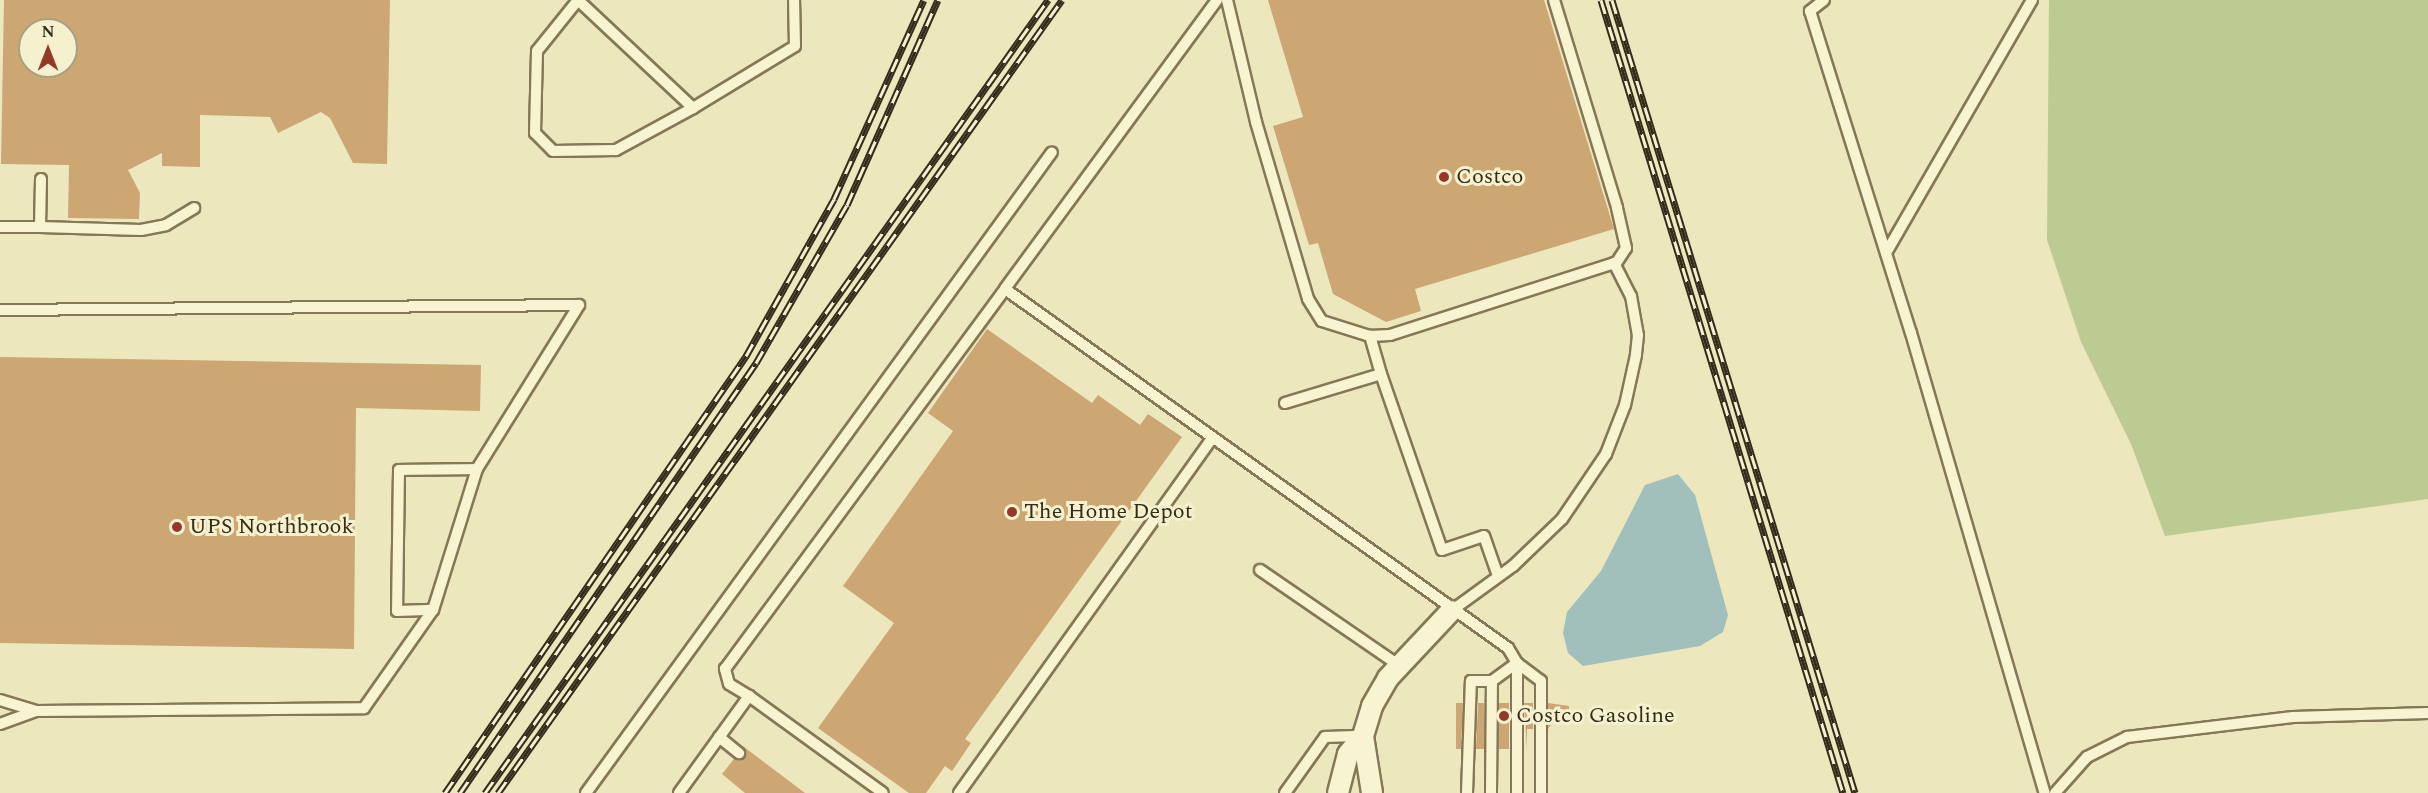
<!DOCTYPE html>
<style>
body{margin:0}
#map{position:relative;width:2428px;height:793px;overflow:hidden;background:#ede7bd;font-family:Spectral,serif}
div>[style]{position:absolute}
.green>*{inset:0;background:#bbcb92}
.water>*{inset:0;background:#a1bfbb}
.building>*{inset:0;background:#cca673;transform-origin:0 0}
.roads{filter:drop-shadow(2px 0 #857757) drop-shadow(-2px 0 #857757) drop-shadow(0 2px #857757) drop-shadow(0 -2px #857757)}
.service>*{height:10px;margin:-5px;padding:0 5px;transform-origin:5px;border-radius:5px;background:#f8f3d0}
.minor>*{height:20px;margin:-10px;padding:0 10px;transform-origin:10px;border-radius:10px;background:#f8f3d0}
.rail>*{height:7px;margin-top:-3.5px;transform-origin:0;background:repeating-linear-gradient(90deg,#f5f0cd 0 14px,#342b1b 0 28px);box-sizing:border-box;border-block:2px solid #342b1b}
.dots>*{width:16px;height:16px;translate:-50% -50%;box-sizing:border-box;border:3px solid #f5f0cd;border-radius:50%}
span{translate:-50% -50%;white-space:nowrap;text-align:center;line-height:1.15;-webkit-text-stroke:6px #f5f0cd;paint-order:stroke}
.poi-label{font-size:22px;color:#342b1b}
.left{translate:0 -50%;text-align:left}
.north{position:absolute;left:18px;top:18px;width:60px;height:60px;box-sizing:border-box;background:#f5f0cd;border:2px solid #a8a186;border-radius:50%;rotate:0deg;font-size:16px;font-weight:700;line-height:24px;text-align:center;color:#342b1b}
.north::after{content:'';display:block;margin:auto;width:21px;height:27px;background:#943827;clip-path:polygon(50% 0,100% 100%,50% 72%,0 100%)}
</style>
<div id="map">
<div class="green">
<i style="clip-path:polygon(2049px 0,2428px 0,2428px 499px,2165px 536px,2131px 444px,2081px 342px,2047px 240px)"></i>
</div>
<div class="water">
<i style="clip-path:polygon(1678px 474px,1695px 495px,1728px 615px,1723px 632px,1700px 646px,1583px 666px,1568px 653px,1563px 633px,1567px 612px,1601px 571px,1645px 485px)"></i>
</div>
<div class="building">
<i style="clip-path:polygon(evenodd,4px 0,390px 0,387px 164px,353px 163px,330px 118px,321px 112px,278px 133px,270px 117px,200px 115px,200px 167px,162px 166px,162px 153px,128px 170px,140px 193px,139px 219px,68px 218px,69px 165px,1px 164px,4px 0,30px 30px,66px 30px,66px 66px,30px 66px,30px 30px)"></i>
<i style="clip-path:polygon(1268px 0,1544px 0,1614px 229px,1415px 289px,1421px 311px,1386px 322px,1333px 294px,1318px 243px,1309px 245px,1273px 126px,1303px 117px)"></i>
<i style="clip-path:polygon(987px 329px,1092px 403px,1098px 395px,1140px 425px,1148px 414px,1182px 437px,965px 739px,971px 743px,952px 771px,945px 766px,926px 793px,909px 793px,818px 728px,894px 623px,843px 586px,953px 431px,928px 413px)"></i>
<i style="clip-path:polygon(0 357px,481px 365px,480px 411px,356px 408px,354px 649px,0 643px)"></i>
<i style="clip-path:polygon(1456px 703px,1463px 703px,1461px 749px,1456px 749px)"></i>
<i style="clip-path:polygon(1478px 703px,1484px 703px,1484px 749px,1476px 749px)"></i>
<i style="left:1499px;top:703px;width:10px;height:46px"></i>
<i style="clip-path:polygon(1524px 703px,1533px 703px,1533px 729px,1527px 729px,1527px 749px)"></i>
<i style="clip-path:polygon(1548px 703px,1569px 706px,1569px 723px,1553px 722px,1548px 729px)"></i>
<i style="clip-path:polygon(744px 747px,805px 793px,745px 793px,722px 774px,734px 759px,744px 758px)"></i>
</div>
<div class="roads">
<div class="service">
<i style="left:1217px;top:0;width:358px;rotate:126.3deg"></i>
<i style="left:1005px;top:289px;width:618px;rotate:35.52deg"></i>
<i style="left:1508px;top:648px;width:17px;rotate:59deg"></i>
<i style="left:1517px;top:663px;width:30px;rotate:37deg"></i>
<i style="left:1541px;top:681px;width:112px;rotate:90deg"></i>
<i style="left:1227px;top:0;width:125px;rotate:76.6deg"></i>
<i style="left:1256px;top:122px;width:184px;rotate:73.6deg"></i>
<i style="left:1308px;top:299px;width:26px;rotate:58deg"></i>
<i style="left:1322px;top:321px;width:50px;rotate:17.4deg"></i>
<i style="left:1370px;top:336px;width:20px;rotate:-3deg"></i>
<i style="left:1390px;top:335px;width:235px;rotate:-17.8deg"></i>
<i style="left:1614px;top:263px;width:37px;rotate:63deg"></i>
<i style="left:1631px;top:296px;width:40px;rotate:80deg"></i>
<i style="left:1638px;top:335px;width:20px;rotate:96deg"></i>
<i style="left:1636px;top:355px;width:51px;rotate:102.4deg"></i>
<i style="left:1625px;top:405px;width:53px;rotate:111.2deg"></i>
<i style="left:1606px;top:454px;width:78px;rotate:124.1deg"></i>
<i style="left:1562px;top:519px;width:68px;rotate:136.2deg"></i>
<i style="left:1513px;top:566px;width:77px;rotate:144deg"></i>
<i style="left:1554px;top:0;width:217px;rotate:73.1deg"></i>
<i style="left:1617px;top:208px;width:41px;rotate:77.3deg"></i>
<i style="left:1626px;top:248px;width:20px;rotate:123deg"></i>
<i style="left:1824px;top:0;width:18px;rotate:142deg"></i>
<i style="left:1810px;top:11px;width:337px;rotate:72.6deg"></i>
<i style="left:1911px;top:333px;width:479px;rotate:73.8deg"></i>
<i style="left:693px;top:108px;width:88px;rotate:151.4deg"></i>
<i style="left:616px;top:150px;width:63px;rotate:179.1deg"></i>
<i style="left:553px;top:151px;width:25px;rotate:-135deg"></i>
<i style="left:535px;top:133px;width:82px;rotate:-88.6deg"></i>
<i style="left:537px;top:51px;width:65px;rotate:-51.2deg"></i>
<i style="left:578px;top:0;width:158px;rotate:43.2deg"></i>
<i style="left:693px;top:108px;width:119px;rotate:-31.3deg"></i>
<i style="left:795px;top:46px;width:46px;rotate:-91.2deg"></i>
<i style="left:0;top:227px;width:40px"></i>
<i style="left:40px;top:227px;width:48px;rotate:-88.8deg"></i>
<i style="left:40px;top:227px;width:101px;rotate:1.7deg"></i>
<i style="left:141px;top:230px;width:25px;rotate:-11deg"></i>
<i style="left:166px;top:225px;width:33px;rotate:-31deg"></i>
<i style="left:1886px;top:253px;width:292px;rotate:-60deg"></i>
<i style="left:0;top:310px;width:579px;rotate:-0.49deg"></i>
<i style="left:579px;top:305px;width:193px;rotate:121.9deg"></i>
<i style="left:477px;top:469px;width:78px;rotate:179.3deg"></i>
<i style="left:399px;top:470px;width:141px;rotate:90.8deg"></i>
<i style="left:397px;top:611px;width:36px;rotate:-2deg"></i>
<i style="left:1381px;top:374px;width:186px;rotate:70.9deg"></i>
<i style="left:1442px;top:550px;width:44px;rotate:-18.4deg"></i>
<i style="left:1484px;top:536px;width:42px;rotate:70.7deg"></i>
<i style="left:1285px;top:403px;width:100px;rotate:-16.8deg"></i>
<i style="left:1381px;top:374px;width:40px;rotate:-106deg"></i>
<i style="left:1260px;top:570px;width:168px;rotate:34.5deg"></i>
<i style="left:1517px;top:663px;width:130px;rotate:90deg"></i>
<i style="left:749px;top:696px;width:23px;rotate:-149deg"></i>
<i style="left:729px;top:684px;width:16px;rotate:-105deg"></i>
<i style="left:725px;top:669px;width:472px;rotate:-53.6deg"></i>
<i style="left:0;top:700px;width:38px;rotate:17deg"></i>
<i style="left:0;top:724px;width:38px;rotate:-20deg"></i>
<i style="left:36px;top:711px;width:328px;rotate:-0.5deg"></i>
<i style="left:364px;top:708px;width:120px;rotate:-54.9deg"></i>
<i style="left:433px;top:610px;width:148px;rotate:-72.7deg"></i>
<i style="left:719px;top:737px;width:26px;rotate:39deg"></i>
<i style="left:586px;top:793px;width:792px;rotate:-53.98deg"></i>
<i style="left:679px;top:793px;width:120px;rotate:-54.2deg"></i>
<i style="left:749px;top:696px;width:165px;rotate:35.9deg"></i>
<i style="left:959px;top:793px;width:436px;rotate:-54.5deg"></i>
<i style="left:1285px;top:793px;width:69px;rotate:-54.5deg"></i>
<i style="left:1325px;top:737px;width:38px;rotate:-2deg"></i>
<i style="left:1467px;top:793px;width:112px;rotate:-88deg"></i>
<i style="left:1471px;top:681px;width:21px"></i>
<i style="left:1492px;top:681px;width:31px;rotate:-36deg"></i>
<i style="left:1491px;top:793px;width:112px;rotate:-89.5deg"></i>
<i style="left:2055px;top:793px;width:48px;rotate:-48.4deg"></i>
<i style="left:2087px;top:757px;width:45px;rotate:-26.6deg"></i>
<i style="left:2127px;top:737px;width:167px;rotate:-6.9deg"></i>
<i style="left:2293px;top:717px;width:135px;rotate:-1.7deg"></i>
</div>
<div class="minor">
<i style="left:1363px;top:736px;width:58px;rotate:81deg"></i>
<i style="left:1338px;top:793px;width:40px;rotate:-75.6deg"></i>
<i style="left:1348px;top:754px;width:23px;rotate:-50deg"></i>
<i style="left:1363px;top:736px;width:31px;rotate:-73deg"></i>
<i style="left:1372px;top:706px;width:32px;rotate:-60deg"></i>
<i style="left:1388px;top:678px;width:92px;rotate:-46.8deg"></i>
</div>
</div>
<div class="rail">
<i style="left:1601px;top:0;width:829px;rotate:73.03deg"></i>
<i style="left:1612px;top:0;width:829px;rotate:72.96deg"></i>
<i style="left:445px;top:793px;width:531px;rotate:-55.44deg"></i>
<i style="left:746px;top:356px;width:180px;rotate:-60.7deg"></i>
<i style="left:834px;top:199px;width:218px;rotate:-65.7deg"></i>
<i style="left:460px;top:793px;width:522px;rotate:-55.46deg"></i>
<i style="left:756px;top:363px;width:182px;rotate:-60.1deg"></i>
<i style="left:847px;top:205px;width:224px;rotate:-66.1deg"></i>
<i style="left:485px;top:793px;width:973px;rotate:-54.63deg"></i>
<i style="left:498px;top:793px;width:973px;rotate:-54.58deg"></i>
</div>
<div class="dots">
<i style="left:1444px;top:177px;background:#943827"></i>
<i style="left:1012px;top:512px;background:#943827"></i>
<i style="left:177px;top:527px;background:#943827"></i>
<i style="left:1504px;top:716px;background:#943827"></i>
</div>
<div class="poi-label">
<span class="left" style="left:1456px;top:177px">Costco</span>
<span class="left" style="left:1024px;top:512px">The Home Depot</span>
<span class="left" style="left:189px;top:527px">UPS Northbrook</span>
<span class="left" style="left:1516px;top:716px">Costco Gasoline</span>
</div>
<div class="north">N</div>
</div>
